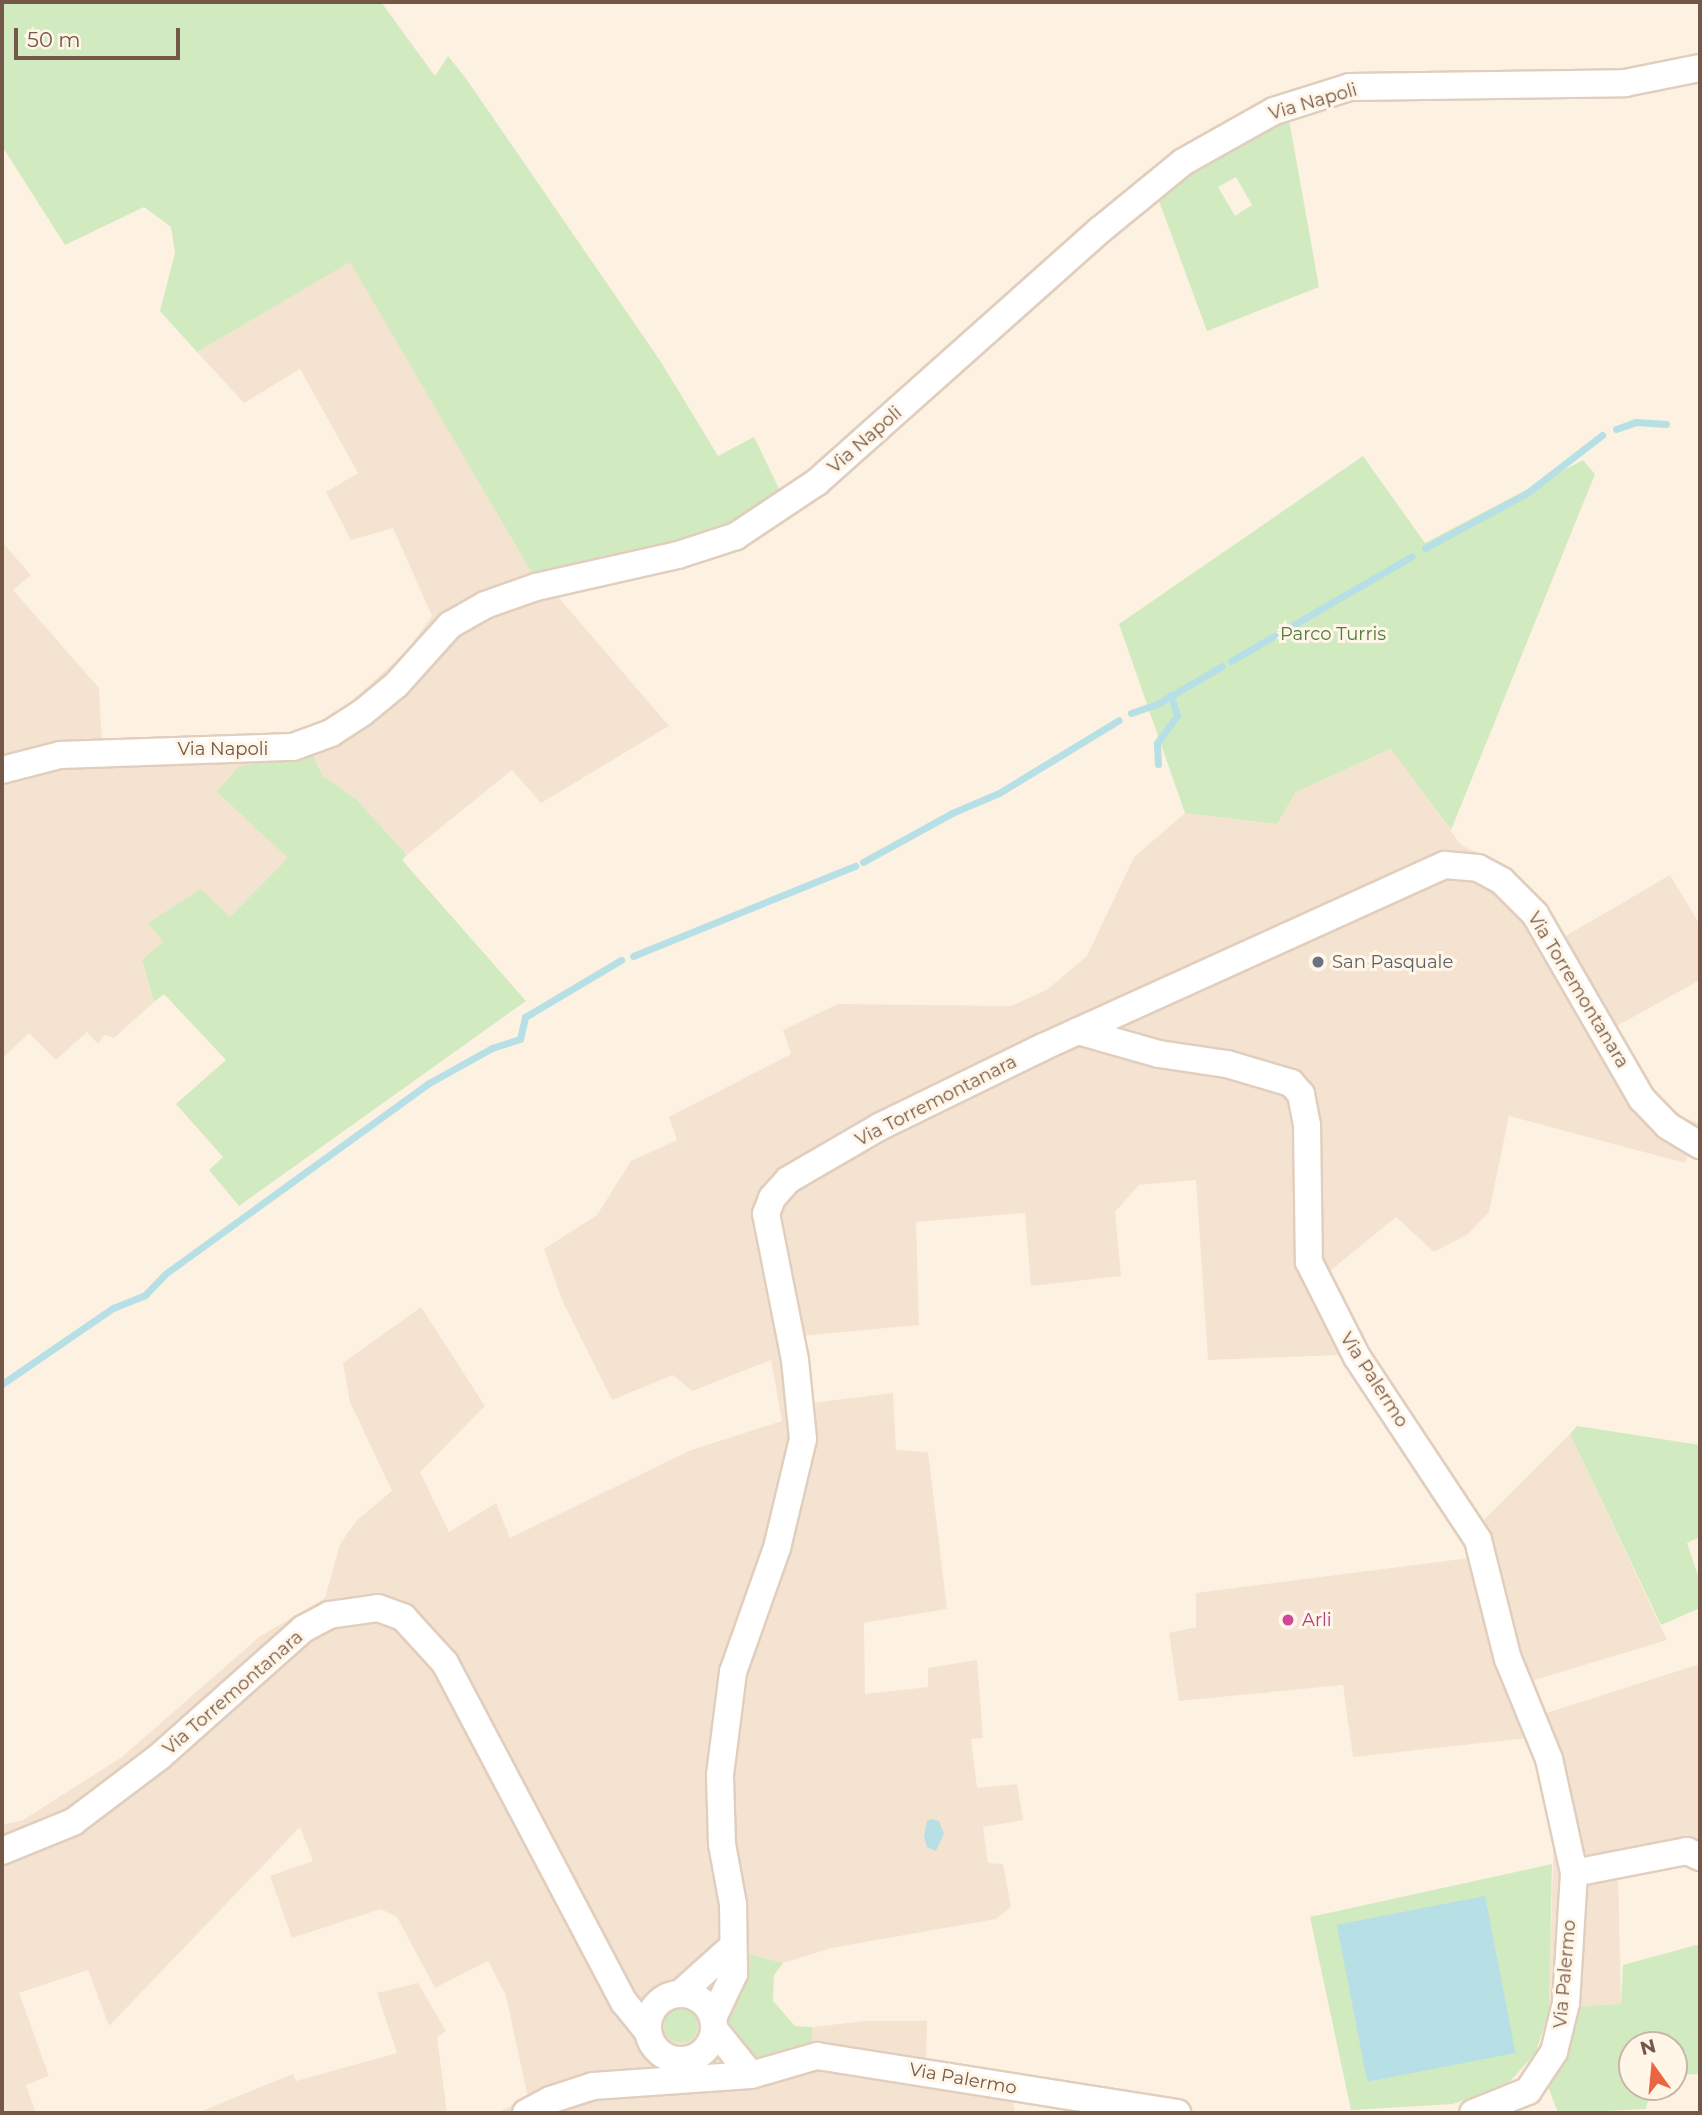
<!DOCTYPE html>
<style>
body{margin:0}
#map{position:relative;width:1702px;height:2115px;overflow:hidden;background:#fdf2e1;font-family:Montserrat,sans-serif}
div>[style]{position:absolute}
.residential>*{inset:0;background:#f4e3d0}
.green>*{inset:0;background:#d2eac0}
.round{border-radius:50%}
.water>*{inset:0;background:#b6e0e6;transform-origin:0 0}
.stream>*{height:7px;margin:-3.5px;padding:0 3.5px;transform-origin:3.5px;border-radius:3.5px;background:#b6e0e6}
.roads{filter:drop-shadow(2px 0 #e1cebd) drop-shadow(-2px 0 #e1cebd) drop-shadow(0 2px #e1cebd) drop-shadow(0 -2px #e1cebd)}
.minor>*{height:26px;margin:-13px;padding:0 13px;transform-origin:13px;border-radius:13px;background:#fff}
.minor>.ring{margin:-13px;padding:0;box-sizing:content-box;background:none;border:26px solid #fff;border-radius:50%}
.dots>*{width:19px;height:19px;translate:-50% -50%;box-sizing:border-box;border:4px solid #fff6e8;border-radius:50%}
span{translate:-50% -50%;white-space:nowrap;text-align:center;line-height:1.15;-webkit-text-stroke:6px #fff6e8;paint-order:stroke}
.street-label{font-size:18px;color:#755748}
.park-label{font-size:18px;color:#527b40}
.worship-label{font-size:18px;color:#5b616d}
.left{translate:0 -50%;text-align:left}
.hotel-label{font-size:18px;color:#b23c85}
.frame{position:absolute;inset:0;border:4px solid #755748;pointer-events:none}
.north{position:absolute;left:1618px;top:2031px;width:70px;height:70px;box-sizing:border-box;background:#fff6e8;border:2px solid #c8b6a8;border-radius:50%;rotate:345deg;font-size:19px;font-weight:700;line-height:28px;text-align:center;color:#755748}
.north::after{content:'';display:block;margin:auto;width:24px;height:32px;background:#ea6643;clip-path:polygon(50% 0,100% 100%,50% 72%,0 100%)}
.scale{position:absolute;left:14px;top:28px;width:166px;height:32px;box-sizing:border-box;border:4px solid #755748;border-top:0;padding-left:9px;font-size:21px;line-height:24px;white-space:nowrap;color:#755748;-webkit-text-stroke:5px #fff6e8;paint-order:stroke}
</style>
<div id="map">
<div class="residential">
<i style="clip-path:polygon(350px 261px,537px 582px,560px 599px,669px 726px,541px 803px,512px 770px,407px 855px,356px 799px,323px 776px,310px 751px,218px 793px,289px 858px,230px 917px,148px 923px,163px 942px,142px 961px,154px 1002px,114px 1038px,104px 1035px,98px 1044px,87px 1032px,56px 1060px,29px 1033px,2px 1059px,2px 542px,31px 575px,13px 590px,99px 688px,102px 741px,298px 736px,334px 717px,406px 652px,432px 616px,393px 528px,351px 540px,326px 492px,358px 473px,300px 369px,244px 403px,197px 352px)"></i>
<i style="clip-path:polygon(1392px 749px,1461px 845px,1491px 859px,1531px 891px,1564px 937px,1670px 875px,1700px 925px,1700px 980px,1611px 1029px,1650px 1090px,1683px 1117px,1700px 1124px,1685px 1163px,1509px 1116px,1489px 1212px,1468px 1234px,1434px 1252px,1396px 1217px,1325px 1275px,1361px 1344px,1339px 1355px,1208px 1360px,1196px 1180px,1139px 1185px,1115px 1212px,1121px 1276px,1031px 1286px,1025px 1213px,916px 1222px,919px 1325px,800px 1336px,812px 1403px,893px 1393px,896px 1450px,928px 1452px,947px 1609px,864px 1623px,865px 1694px,928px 1687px,928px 1668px,977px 1660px,983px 1738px,971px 1739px,977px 1788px,1017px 1784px,1023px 1820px,983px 1827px,988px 1863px,1003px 1864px,1011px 1907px,996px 1919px,831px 1948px,783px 1963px,745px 1954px,726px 2026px,812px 2052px,812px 2027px,865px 2021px,927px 2021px,926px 2068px,1012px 2094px,1015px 2113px,554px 2113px,563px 2101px,536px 2113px,496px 2113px,528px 2098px,506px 1996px,488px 1961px,435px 1988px,397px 1917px,381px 1909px,292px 1938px,270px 1876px,313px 1861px,300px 1827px,109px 2026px,88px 1970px,19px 1993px,49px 2076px,26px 2085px,36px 2113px,2px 2113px,2px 1825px,23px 1820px,122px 1757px,259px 1637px,325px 1598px,340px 1544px,357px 1520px,392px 1491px,350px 1402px,343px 1363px,421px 1307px,485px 1406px,420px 1472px,449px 1532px,496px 1503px,510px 1538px,691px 1450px,782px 1421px,771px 1360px,692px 1391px,673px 1375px,612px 1400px,562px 1300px,544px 1249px,597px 1215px,631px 1161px,677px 1140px,669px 1117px,791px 1054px,783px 1030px,838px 1004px,1011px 1006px,1048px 989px,1087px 956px,1134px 857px,1185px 813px,1277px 824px,1296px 792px)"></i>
<i style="clip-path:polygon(1570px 1434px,1667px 1640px,1528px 1682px,1540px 1715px,1700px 1664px,1700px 1865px,1674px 1858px,1618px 1870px,1621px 2004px,1549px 2011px,1554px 1823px,1529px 1738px,1353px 1757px,1343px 1685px,1179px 1701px,1169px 1633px,1196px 1627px,1196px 1593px,1485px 1556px,1476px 1528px)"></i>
<i style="clip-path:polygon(418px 1983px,446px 2031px,437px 2037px,447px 2113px,197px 2113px,293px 2074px,296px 2081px,397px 2053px,377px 1993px)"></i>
</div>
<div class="green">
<i style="clip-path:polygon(2px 2px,381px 2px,435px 76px,448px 56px,465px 77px,661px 362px,718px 456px,754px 437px,784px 499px,750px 524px,537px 582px,350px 262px,197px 352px,160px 311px,175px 253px,171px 227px,144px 207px,65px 245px,2px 146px)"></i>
<i style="clip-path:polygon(evenodd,1288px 114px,1319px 287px,1207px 331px,1156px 193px,1288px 114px,1236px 177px,1252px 205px,1235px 216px,1218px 187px,1236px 177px)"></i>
<i style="clip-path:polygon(1363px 456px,1425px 543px,1583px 460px,1595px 474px,1451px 830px,1391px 749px,1296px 792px,1277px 824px,1185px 813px,1119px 624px)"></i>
<i style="clip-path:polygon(310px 750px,323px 776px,356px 799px,407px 855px,402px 860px,526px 1001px,239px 1206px,209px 1170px,223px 1157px,176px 1104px,226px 1060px,164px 994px,154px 1002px,142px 960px,163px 942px,148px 923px,201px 889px,230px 917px,288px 858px,217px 792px,238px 767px)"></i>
<i style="clip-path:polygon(1577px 1426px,1700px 1445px,1700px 1537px,1687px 1543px,1700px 1581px,1700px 1608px,1661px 1625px,1570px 1434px)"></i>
<i style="clip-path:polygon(1552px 1864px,1549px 2011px,1536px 2052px,1507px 2085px,1453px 2104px,1351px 2110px,1310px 1917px)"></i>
<i style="clip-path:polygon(1700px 1944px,1700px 2074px,1674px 2075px,1674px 2045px,1632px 2045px,1632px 2087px,1651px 2087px,1646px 2109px,1558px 2113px,1546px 2081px,1575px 2007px,1621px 2004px,1623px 1965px)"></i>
<i style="clip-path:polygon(745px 1953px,783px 1963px,774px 1975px,773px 2001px,795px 2026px,812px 2027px,812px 2052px,755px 2065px,726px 2026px)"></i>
<i class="round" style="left:664px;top:2009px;width:34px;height:34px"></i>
<i style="clip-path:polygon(716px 2052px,716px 2067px,667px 2072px,651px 2059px,685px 2066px)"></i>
</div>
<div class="water">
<i style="clip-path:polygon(932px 1819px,939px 1821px,944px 1834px,936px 1851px,927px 1847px,924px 1836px,927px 1821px)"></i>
<i style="left:1485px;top:1896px;width:160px;height:151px;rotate:79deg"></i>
</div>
<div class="stream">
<i style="left:1616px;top:429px;width:21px;rotate:-19deg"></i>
<i style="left:1636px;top:422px;width:30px;rotate:4deg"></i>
<i style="left:1425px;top:548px;width:116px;rotate:-28.3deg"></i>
<i style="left:1527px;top:493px;width:95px;rotate:-37.7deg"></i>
<i style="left:1231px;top:661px;width:209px;rotate:-30.1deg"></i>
<i style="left:1131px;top:713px;width:28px;rotate:-19deg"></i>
<i style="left:1157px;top:704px;width:75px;rotate:-30.3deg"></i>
<i style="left:1158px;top:764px;width:21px;rotate:-93deg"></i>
<i style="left:1157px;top:743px;width:34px;rotate:-54deg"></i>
<i style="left:1177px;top:715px;width:21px;rotate:-107deg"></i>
<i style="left:863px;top:862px;width:102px;rotate:-28.8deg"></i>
<i style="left:952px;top:813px;width:51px;rotate:-23.1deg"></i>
<i style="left:999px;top:793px;width:140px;rotate:-31.3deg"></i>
<i style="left:633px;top:956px;width:240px;rotate:-22.1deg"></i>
<i style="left:2px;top:1384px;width:135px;rotate:-34.4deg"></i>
<i style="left:113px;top:1308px;width:35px;rotate:-22deg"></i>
<i style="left:145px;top:1295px;width:29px;rotate:-46deg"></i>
<i style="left:165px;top:1274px;width:326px;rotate:-35.9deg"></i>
<i style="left:429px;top:1083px;width:72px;rotate:-29.1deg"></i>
<i style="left:492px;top:1048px;width:29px;rotate:-18deg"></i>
<i style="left:520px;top:1039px;width:23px;rotate:-77deg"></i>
<i style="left:525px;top:1017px;width:112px;rotate:-30.7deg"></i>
</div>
<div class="roads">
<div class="minor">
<i style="left:2px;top:770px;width:60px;rotate:-14.5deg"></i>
<i style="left:60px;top:755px;width:233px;rotate:-2deg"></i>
<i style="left:293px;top:747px;width:40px;rotate:-20.2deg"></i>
<i style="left:331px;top:733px;width:37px;rotate:-33deg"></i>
<i style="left:362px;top:713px;width:44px;rotate:-39.5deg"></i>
<i style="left:396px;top:685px;width:81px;rotate:-48deg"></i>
<i style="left:450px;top:625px;width:40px;rotate:-29.7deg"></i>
<i style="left:485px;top:605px;width:54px;rotate:-19.4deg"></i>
<i style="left:536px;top:587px;width:146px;rotate:-12.7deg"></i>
<i style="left:678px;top:555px;width:61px;rotate:-18.1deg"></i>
<i style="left:736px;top:536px;width:97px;rotate:-33.7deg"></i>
<i style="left:817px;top:482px;width:379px;rotate:-41.7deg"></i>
<i style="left:1100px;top:230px;width:107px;rotate:-39.3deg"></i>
<i style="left:1183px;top:162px;width:104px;rotate:-29.3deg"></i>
<i style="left:1274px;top:111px;width:80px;rotate:-17.5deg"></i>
<i style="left:1350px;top:87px;width:275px;rotate:-0.8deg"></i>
<i style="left:1625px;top:83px;width:76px;rotate:-11.3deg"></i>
<i style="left:1078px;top:1031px;width:84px;rotate:15.9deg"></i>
<i style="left:1159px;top:1054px;width:69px;rotate:8.4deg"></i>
<i style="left:1227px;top:1064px;width:67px;rotate:16.5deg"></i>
<i style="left:1291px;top:1083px;width:15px;rotate:48deg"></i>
<i style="left:1301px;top:1094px;width:32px;rotate:79deg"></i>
<i style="left:1307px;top:1125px;width:137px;rotate:89.2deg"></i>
<i style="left:1309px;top:1262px;width:106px;rotate:63.2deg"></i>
<i style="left:1357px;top:1357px;width:219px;rotate:56.5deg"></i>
<i style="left:1478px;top:1540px;width:123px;rotate:75.9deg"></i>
<i style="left:1508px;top:1659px;width:108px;rotate:67.7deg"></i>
<i style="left:1549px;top:1759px;width:117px;rotate:77.6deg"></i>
<i style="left:1574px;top:1873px;width:130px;rotate:93.5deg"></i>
<i style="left:1566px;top:2003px;width:50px;rotate:103.8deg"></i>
<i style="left:1554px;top:2052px;width:47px;rotate:123.7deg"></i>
<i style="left:1528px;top:2091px;width:59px;rotate:158.2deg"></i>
<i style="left:2px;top:1851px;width:77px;rotate:-22.2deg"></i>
<i style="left:73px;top:1822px;width:108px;rotate:-37.1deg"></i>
<i style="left:159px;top:1757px;width:193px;rotate:-41.6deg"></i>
<i style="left:303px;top:1629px;width:30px;rotate:-28deg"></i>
<i style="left:329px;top:1615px;width:49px;rotate:-8.1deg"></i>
<i style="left:378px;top:1608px;width:27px;rotate:20deg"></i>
<i style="left:403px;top:1617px;width:62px;rotate:47.6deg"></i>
<i style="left:445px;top:1663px;width:383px;rotate:62.2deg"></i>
<i style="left:624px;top:2002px;width:36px;rotate:51deg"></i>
<i style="left:1574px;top:1873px;width:115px;rotate:-11deg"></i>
<i style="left:1687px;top:1851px;width:14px;rotate:25deg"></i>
<i style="left:681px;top:1993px;width:70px;rotate:-42.1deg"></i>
<i class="ring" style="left:648px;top:1994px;width:40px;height:40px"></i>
<i style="left:713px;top:2018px;width:49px;rotate:-64.5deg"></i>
<i style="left:734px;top:1974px;width:70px;rotate:-90.8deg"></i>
<i style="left:733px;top:1904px;width:61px;rotate:-100.4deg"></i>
<i style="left:722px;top:1844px;width:69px;rotate:-91.7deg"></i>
<i style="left:720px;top:1775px;width:104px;rotate:-82.8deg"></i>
<i style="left:733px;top:1672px;width:132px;rotate:-70.5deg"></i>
<i style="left:777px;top:1548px;width:112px;rotate:-76.6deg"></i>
<i style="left:803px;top:1439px;width:79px;rotate:-95.8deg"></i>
<i style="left:795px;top:1360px;width:149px;rotate:-101.2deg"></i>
<i style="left:766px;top:1214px;width:17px;rotate:-69deg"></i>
<i style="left:772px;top:1198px;width:24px;rotate:-48deg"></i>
<i style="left:788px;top:1180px;width:105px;rotate:-30.2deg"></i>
<i style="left:879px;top:1127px;width:182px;rotate:-26deg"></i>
<i style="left:1043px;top:1047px;width:441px;rotate:-24.4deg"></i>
<i style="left:1445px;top:865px;width:33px;rotate:5deg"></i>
<i style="left:1478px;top:868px;width:27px;rotate:28deg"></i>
<i style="left:1502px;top:881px;width:47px;rotate:45deg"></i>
<i style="left:1535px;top:914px;width:214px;rotate:60deg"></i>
<i style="left:1642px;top:1099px;width:37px;rotate:46deg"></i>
<i style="left:1668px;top:1126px;width:37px;rotate:31deg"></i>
<i style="left:714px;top:2029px;width:59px;rotate:51.2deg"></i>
<i style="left:526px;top:2113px;width:27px;rotate:-28deg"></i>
<i style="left:550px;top:2100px;width:45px;rotate:-18deg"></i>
<i style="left:593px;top:2086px;width:158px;rotate:-4deg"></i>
<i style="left:751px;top:2075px;width:69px;rotate:-16.1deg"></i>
<i style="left:817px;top:2056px;width:365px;rotate:9deg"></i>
</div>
</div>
<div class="dots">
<i style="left:1318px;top:962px;background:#6b7280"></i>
<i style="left:1288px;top:1620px;background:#d1479c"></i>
</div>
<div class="street-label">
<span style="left:1313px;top:102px;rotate:-16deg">Via Napoli</span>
<span style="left:865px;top:440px;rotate:-41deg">Via Napoli</span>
<span style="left:223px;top:749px">Via Napoli</span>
<span style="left:1578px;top:990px;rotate:59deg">Via Torremontanara</span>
<span style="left:936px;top:1101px;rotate:-27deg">Via Torremontanara</span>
<span style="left:1374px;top:1380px;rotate:57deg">Via Palermo</span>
<span style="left:233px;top:1693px;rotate:-41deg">Via Torremontanara</span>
<span style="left:1565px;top:1974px;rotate:-85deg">Via Palermo</span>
<span style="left:963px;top:2079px;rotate:10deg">Via Palermo</span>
</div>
<div class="park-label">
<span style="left:1333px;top:634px">Parco Turris</span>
</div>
<div class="worship-label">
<span class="left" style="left:1332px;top:962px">San Pasquale</span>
</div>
<div class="hotel-label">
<span class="left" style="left:1302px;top:1620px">Arli</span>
</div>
<div class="frame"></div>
<div class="north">N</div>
<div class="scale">50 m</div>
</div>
